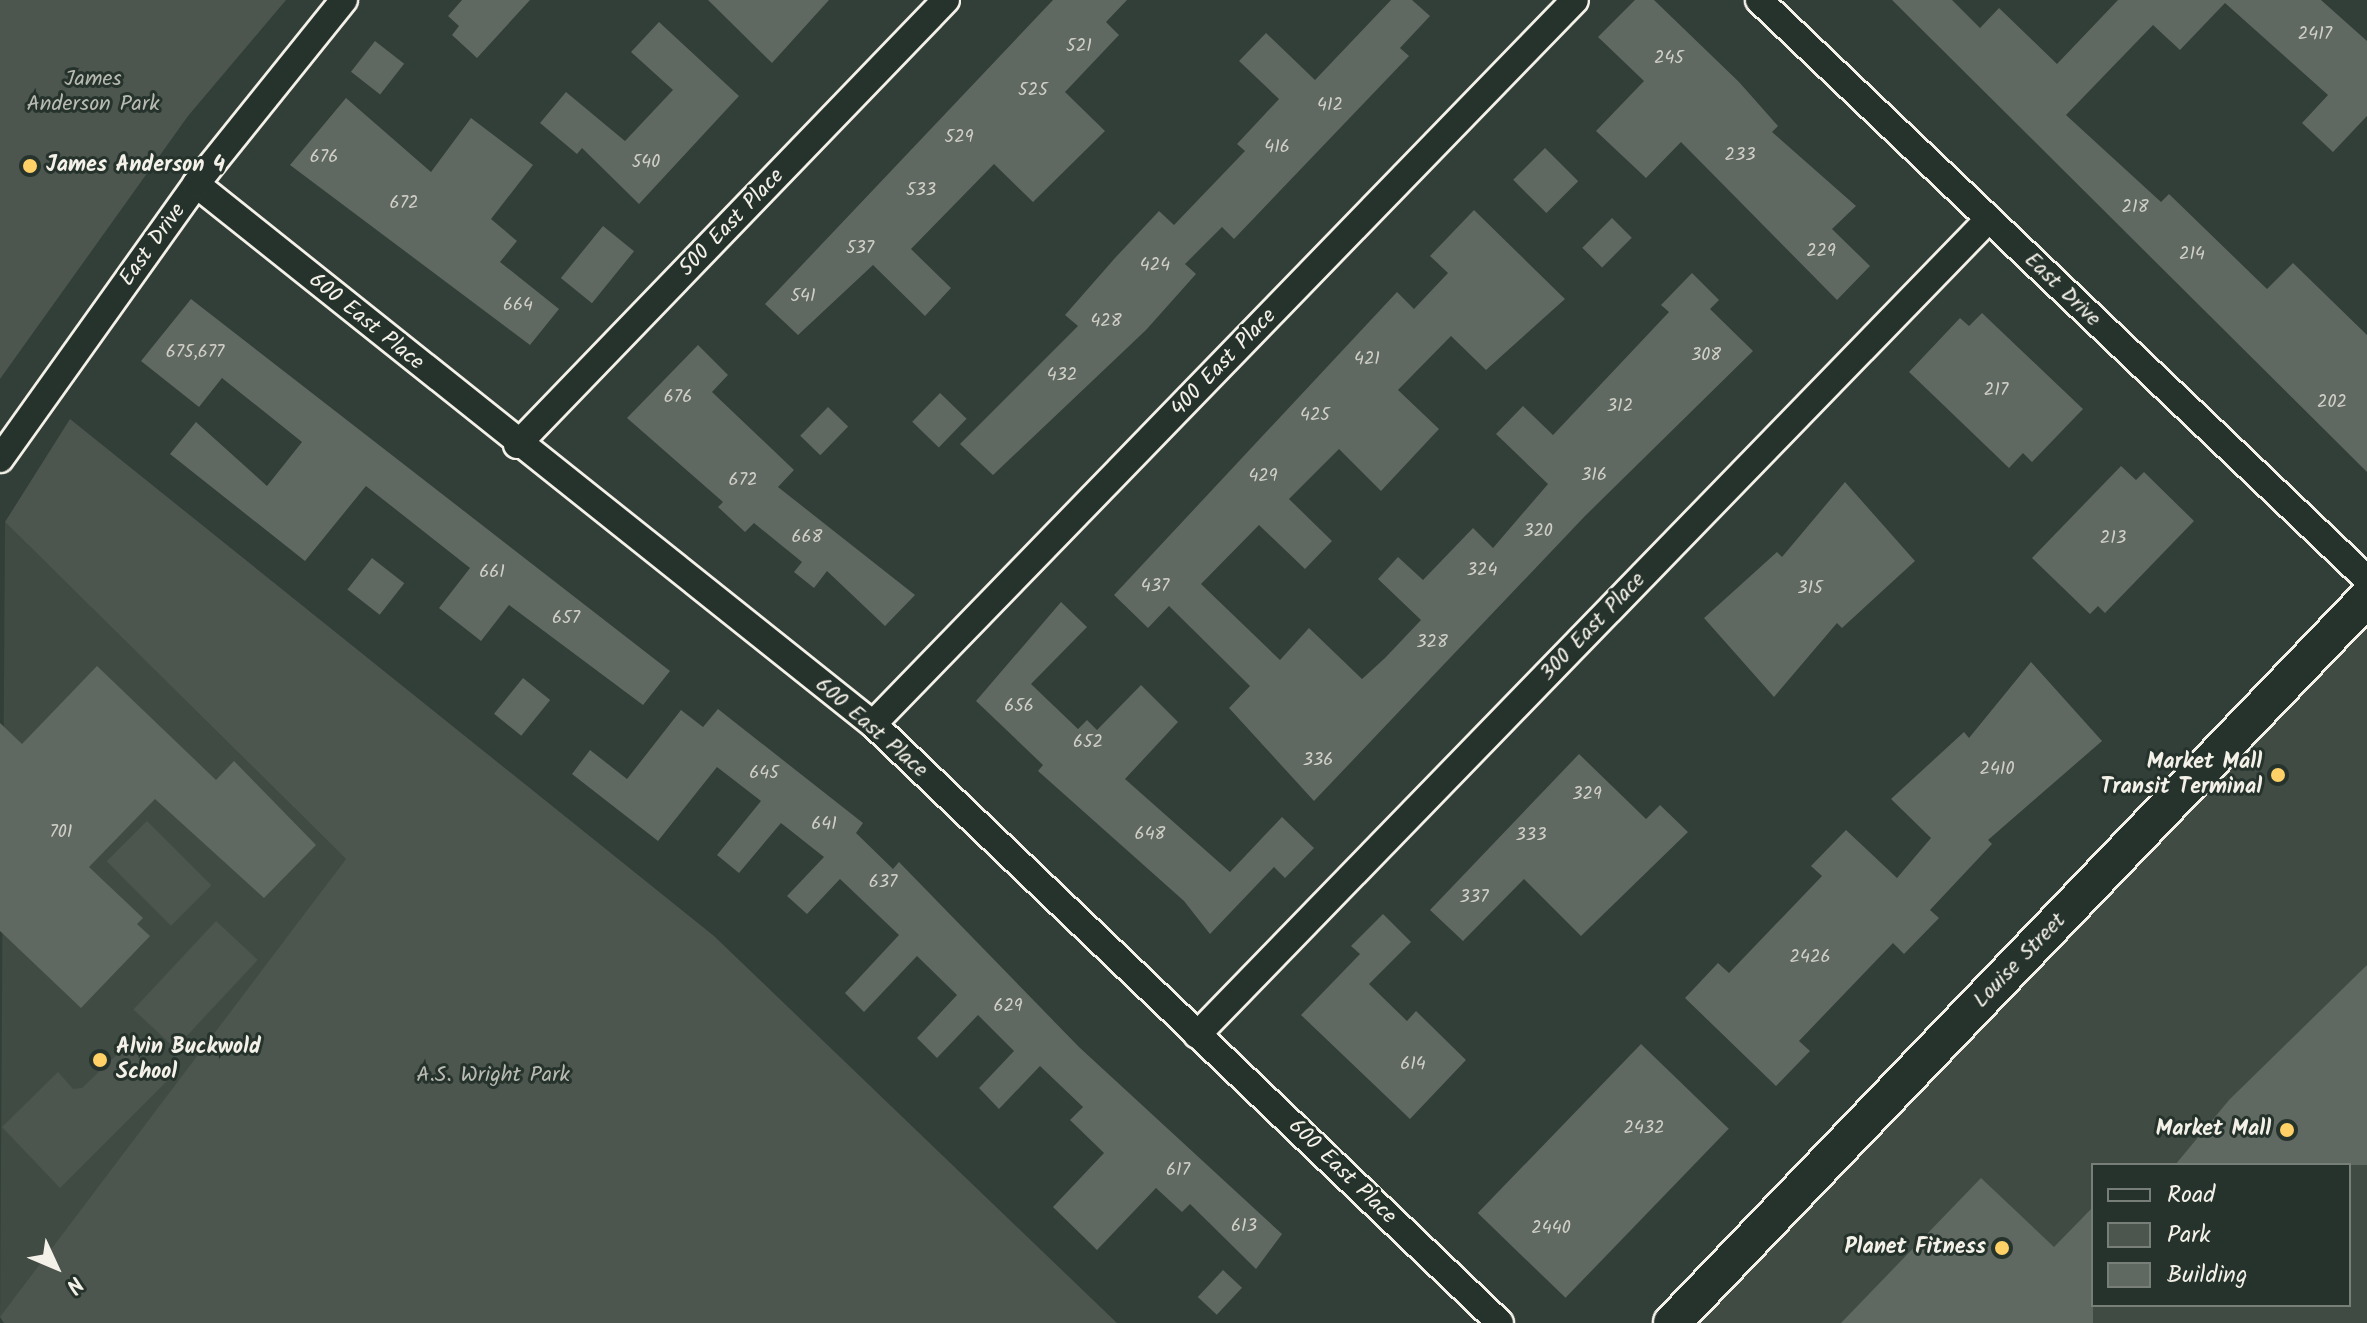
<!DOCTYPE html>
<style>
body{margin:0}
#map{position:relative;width:2367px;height:1323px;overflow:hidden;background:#323e38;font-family:Kalam,sans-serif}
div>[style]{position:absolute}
.built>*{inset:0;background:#404b44}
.green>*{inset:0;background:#4c564f;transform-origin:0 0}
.building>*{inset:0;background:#5f6861;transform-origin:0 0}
.roads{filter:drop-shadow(2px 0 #f4f1e8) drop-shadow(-2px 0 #f4f1e8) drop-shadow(0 2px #f4f1e8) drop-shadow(0 -2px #f4f1e8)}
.street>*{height:26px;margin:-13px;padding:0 13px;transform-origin:13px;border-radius:13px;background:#26332d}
.secondary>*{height:36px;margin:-18px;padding:0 18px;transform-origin:18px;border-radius:18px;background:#26332d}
.dots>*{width:22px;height:22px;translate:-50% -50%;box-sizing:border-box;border:4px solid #26332d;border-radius:50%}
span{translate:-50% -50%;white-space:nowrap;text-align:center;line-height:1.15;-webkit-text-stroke:6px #26332d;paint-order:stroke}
.number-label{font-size:18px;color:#cfcfc6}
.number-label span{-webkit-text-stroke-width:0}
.park-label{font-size:22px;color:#b9bbb2}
.poi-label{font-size:22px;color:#f4f1e8;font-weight:700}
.left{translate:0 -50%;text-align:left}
.right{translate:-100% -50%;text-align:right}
.street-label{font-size:22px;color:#f4f1e8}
.legend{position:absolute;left:2091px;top:1163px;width:260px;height:144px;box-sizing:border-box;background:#26332d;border:2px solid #787f78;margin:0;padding:10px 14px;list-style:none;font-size:24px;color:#f4f1e8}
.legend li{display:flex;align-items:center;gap:16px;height:40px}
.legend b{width:40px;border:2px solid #787f78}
.north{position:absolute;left:16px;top:1227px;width:80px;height:80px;-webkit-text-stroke:6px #26332d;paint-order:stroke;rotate:134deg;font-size:22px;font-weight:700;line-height:32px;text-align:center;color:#f4f1e8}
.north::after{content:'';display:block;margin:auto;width:28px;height:36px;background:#f4f1e8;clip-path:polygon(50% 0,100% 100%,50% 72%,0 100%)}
</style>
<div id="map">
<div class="built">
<i style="clip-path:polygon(5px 522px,346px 859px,53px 1262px,0 1317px)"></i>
<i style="clip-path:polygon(evenodd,2367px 598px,2367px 1323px,1672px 1323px,2367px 598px,2093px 1165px,2349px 1165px,2349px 1305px,2093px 1305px,2093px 1165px)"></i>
</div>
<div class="green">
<i style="clip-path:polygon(0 0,286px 0,188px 116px,0 379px)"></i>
<i style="clip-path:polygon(70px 419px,714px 936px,1117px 1323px,4px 1323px,0 1317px,346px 859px,5px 522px)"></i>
<i style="left:147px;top:821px;width:91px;height:57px;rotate:45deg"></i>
<i style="left:216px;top:921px;width:57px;height:121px;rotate:43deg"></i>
<i style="clip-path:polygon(128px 1044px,167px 1081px,60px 1188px,2px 1127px,58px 1072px,73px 1089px,82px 1088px)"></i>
</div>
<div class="building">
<i style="clip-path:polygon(462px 0,530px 0,477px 58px,452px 35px,459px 26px,448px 16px)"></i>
<i style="clip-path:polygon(708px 0,829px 0,772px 63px)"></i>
<i style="clip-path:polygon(1053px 0,1127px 0,1106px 22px,1119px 35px,1065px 92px,1105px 131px,1033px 202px,994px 164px,911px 249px,951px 288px,925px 316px,873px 265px,798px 335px,765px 304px)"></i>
<i style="clip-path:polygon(1391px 0,1412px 0,1430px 16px,1400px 48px,1409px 56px,1234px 239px,1222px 227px,1185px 264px,1196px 274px,1146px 330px,993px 475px,960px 444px,1078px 326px,1065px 315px,1115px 258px,1159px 211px,1174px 225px,1245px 151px,1237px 144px,1279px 99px,1239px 61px,1266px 33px,1315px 80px)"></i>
<i style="clip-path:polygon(1635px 0,1654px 0,1739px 82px,1778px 126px,1772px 132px,1856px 206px,1832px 229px,1870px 266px,1837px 300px,1681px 142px,1646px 178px,1596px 131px,1644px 81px,1598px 37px)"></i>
<i style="clip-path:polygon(1892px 0,1952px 0,1980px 28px,1999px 8px,2057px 64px,2118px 0,2321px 0,2367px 41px,2367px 116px,2333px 152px,2302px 123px,2328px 95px,2225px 3px,2180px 50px,2153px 25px,2066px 115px,2161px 202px,2169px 194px,2267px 289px,2293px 263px,2367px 335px,2367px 472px)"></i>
<i style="clip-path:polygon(659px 22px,739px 96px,639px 204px,582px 148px,577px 154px,540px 123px,566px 92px,625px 141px,673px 90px,631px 52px)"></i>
<i style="left:375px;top:41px;width:37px;height:39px;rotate:38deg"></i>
<i style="clip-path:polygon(346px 98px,431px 172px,471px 118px,533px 165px,491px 219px,517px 241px,500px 262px,559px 309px,530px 345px,290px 165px)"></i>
<i style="left:1545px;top:148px;width:47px;height:45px;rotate:45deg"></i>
<i style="clip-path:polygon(1474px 210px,1565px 299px,1486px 370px,1451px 336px,1398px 390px,1439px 429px,1381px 491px,1339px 449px,1289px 499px,1332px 541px,1305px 569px,1259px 525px,1201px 584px,1280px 660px,1309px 628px,1362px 679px,1385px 658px,1421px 620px,1378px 579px,1398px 557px,1423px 580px,1473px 528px,1493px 548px,1548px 484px,1496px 434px,1523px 406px,1553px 435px,1669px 312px,1661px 305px,1692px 273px,1719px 300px,1710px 309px,1753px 351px,1585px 516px,1314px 801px,1229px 708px,1250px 686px,1169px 606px,1148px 628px,1114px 595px,1397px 292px,1414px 309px,1448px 273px,1430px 256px)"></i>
<i style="left:1612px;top:218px;width:28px;height:42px;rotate:45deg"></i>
<i style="left:603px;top:226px;width:40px;height:67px;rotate:39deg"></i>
<i style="clip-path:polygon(191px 299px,670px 671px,643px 705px,509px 605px,481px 641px,439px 608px,470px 568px,366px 486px,305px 561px,170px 454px,196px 422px,267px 486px,302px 442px,222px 378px,199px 407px,141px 361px)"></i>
<i style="clip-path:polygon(1982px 313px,2083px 409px,2032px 462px,2023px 453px,2009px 468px,1909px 372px,1960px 318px,1969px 326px)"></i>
<i style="clip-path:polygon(698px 345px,728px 375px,712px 392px,794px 470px,778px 487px,915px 595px,885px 626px,827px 571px,814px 588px,794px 572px,802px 562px,754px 523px,745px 532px,718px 507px,723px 502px,627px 418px)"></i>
<i style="left:940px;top:393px;width:37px;height:40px;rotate:44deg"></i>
<i style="left:828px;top:407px;width:28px;height:40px;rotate:44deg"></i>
<i style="clip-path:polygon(2121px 466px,2136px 480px,2144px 472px,2194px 521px,2105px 613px,2098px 606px,2090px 614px,2032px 558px)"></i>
<i style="clip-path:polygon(1845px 482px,1915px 561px,1842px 628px,1837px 623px,1774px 697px,1704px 618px,1777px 552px,1782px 557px)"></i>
<i style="left:372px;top:558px;width:41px;height:40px;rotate:38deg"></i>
<i style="clip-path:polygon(1061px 602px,1087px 627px,1031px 684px,1078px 729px,1087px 720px,1097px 730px,1141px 685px,1178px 722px,1125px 779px,1230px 872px,1282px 817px,1314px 848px,1285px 878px,1274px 867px,1210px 934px,1184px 901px,1038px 771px,1043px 765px,976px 701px)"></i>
<i style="clip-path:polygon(2031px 662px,2102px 741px,1988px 840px,1992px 844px,1930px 910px,1939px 918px,1904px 954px,1893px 943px,1799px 1041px,1810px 1051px,1776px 1086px,1685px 998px,1718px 963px,1729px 973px,1822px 876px,1811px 866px,1846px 830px,1897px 878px,1931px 838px,1891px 799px,1964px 732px,1969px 738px)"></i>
<i style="clip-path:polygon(97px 666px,216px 780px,234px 761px,316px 845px,264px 898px,155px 799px,89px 867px,143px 918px,137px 924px,150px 936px,81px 1008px,0 931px,0 723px,22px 744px)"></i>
<i style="left:523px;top:678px;width:35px;height:46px;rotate:39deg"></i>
<i style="clip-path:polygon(718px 709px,863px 823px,856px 833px,893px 869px,899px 862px,1079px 1047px,1282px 1234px,1256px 1269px,1190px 1204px,1182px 1212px,1156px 1188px,1097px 1250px,1053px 1207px,1104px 1153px,1070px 1120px,1083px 1107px,1040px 1066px,999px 1109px,979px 1088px,1014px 1051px,978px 1015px,937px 1058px,917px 1038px,957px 995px,917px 956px,864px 1012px,845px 993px,899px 935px,840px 879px,807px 914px,787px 896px,824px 857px,781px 823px,739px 873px,717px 855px,761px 801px,717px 767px,658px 841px,572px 774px,590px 750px,627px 779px,681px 710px,703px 727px)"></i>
<i style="clip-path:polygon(1579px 754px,1646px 819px,1660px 805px,1688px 832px,1581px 936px,1524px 879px,1463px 941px,1430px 910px)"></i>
<i style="clip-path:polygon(1383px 914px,1411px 942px,1369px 984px,1407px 1021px,1416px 1011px,1466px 1060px,1410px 1119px,1301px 1015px,1360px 954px,1351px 946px)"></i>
<i style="clip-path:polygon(2367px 965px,2367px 1165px,2175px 1165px,2229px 1100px)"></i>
<i style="left:1641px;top:1044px;width:122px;height:235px;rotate:44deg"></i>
<i style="clip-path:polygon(1981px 1178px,2054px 1247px,2093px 1207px,2093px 1323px,1841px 1323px)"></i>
<i style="left:1223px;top:1270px;width:26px;height:37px;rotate:43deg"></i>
</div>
<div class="roads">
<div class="street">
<i style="left:1759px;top:0;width:840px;rotate:43.6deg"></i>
<i style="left:196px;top:184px;width:866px;rotate:38.58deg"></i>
<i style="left:873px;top:724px;width:867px;rotate:43.69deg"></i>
<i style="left:517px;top:445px;width:618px;rotate:-46.05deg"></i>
<i style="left:0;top:459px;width:338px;rotate:-54.5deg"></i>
<i style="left:196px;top:184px;width:236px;rotate:-51.2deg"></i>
<i style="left:873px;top:724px;width:1008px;rotate:-45.88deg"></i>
<i style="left:1197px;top:1035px;width:1137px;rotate:-45.86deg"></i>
</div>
<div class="secondary">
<i style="left:1672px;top:1323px;width:1004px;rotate:-46.21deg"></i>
</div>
</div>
<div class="dots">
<i style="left:30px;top:166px;background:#ffd166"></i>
<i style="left:2278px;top:775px;background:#ffd166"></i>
<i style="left:100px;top:1060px;background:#ffd166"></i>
<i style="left:2287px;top:1130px;background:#ffd166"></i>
<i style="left:2002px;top:1248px;background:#ffd166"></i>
</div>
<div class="number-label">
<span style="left:2315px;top:35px">2417</span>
<span style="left:1079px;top:47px">521</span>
<span style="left:1669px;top:59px">245</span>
<span style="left:1033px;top:91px">525</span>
<span style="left:1330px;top:106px">412</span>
<span style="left:959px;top:138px">529</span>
<span style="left:1277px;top:148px">416</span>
<span style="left:1740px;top:156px">233</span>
<span style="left:324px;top:158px">676</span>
<span style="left:646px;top:163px">540</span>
<span style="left:921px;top:191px">533</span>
<span style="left:404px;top:204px">672</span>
<span style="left:2135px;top:208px">218</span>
<span style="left:860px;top:249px">537</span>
<span style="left:1821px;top:252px">229</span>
<span style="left:2192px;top:255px">214</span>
<span style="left:1155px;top:266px">424</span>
<span style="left:803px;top:297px">541</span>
<span style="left:518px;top:306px">664</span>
<span style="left:1106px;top:322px">428</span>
<span style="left:195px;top:353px">675,677</span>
<span style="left:1706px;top:356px">308</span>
<span style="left:1367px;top:360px">421</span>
<span style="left:1062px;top:376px">432</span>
<span style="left:1996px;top:391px">217</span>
<span style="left:678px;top:398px">676</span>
<span style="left:2332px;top:403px">202</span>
<span style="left:1620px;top:407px">312</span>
<span style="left:1315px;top:416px">425</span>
<span style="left:1594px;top:476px">316</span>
<span style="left:1263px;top:477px">429</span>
<span style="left:743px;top:481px">672</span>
<span style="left:1538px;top:532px">320</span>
<span style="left:807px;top:538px">668</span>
<span style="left:2113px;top:539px">213</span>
<span style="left:1482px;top:571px">324</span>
<span style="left:492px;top:573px">661</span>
<span style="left:1155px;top:587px">437</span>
<span style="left:1810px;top:589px">315</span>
<span style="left:566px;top:619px">657</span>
<span style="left:1432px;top:643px">328</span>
<span style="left:1019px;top:707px">656</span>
<span style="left:1088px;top:743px">652</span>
<span style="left:1318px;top:761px">336</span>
<span style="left:1997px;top:770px">2410</span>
<span style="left:764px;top:774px">645</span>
<span style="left:1587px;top:795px">329</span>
<span style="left:824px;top:825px">641</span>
<span style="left:61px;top:833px">701</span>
<span style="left:1150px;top:835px">648</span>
<span style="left:1531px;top:836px">333</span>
<span style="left:883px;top:883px">637</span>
<span style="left:1474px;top:898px">337</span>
<span style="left:1810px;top:958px">2426</span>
<span style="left:1008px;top:1007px">629</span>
<span style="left:1413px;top:1065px">614</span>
<span style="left:1644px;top:1129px">2432</span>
<span style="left:1178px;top:1171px">617</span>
<span style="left:1244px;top:1227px">613</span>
<span style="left:1551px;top:1229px">2440</span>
</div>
<div class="park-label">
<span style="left:93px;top:92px">James<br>Anderson Park</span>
<span style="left:493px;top:1076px">A.S. Wright Park</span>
</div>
<div class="poi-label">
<span class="left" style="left:46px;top:166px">James Anderson 4</span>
<span class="right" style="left:2262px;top:775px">Market Mall<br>Transit Terminal</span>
<span class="left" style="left:116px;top:1060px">Alvin Buckwold<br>School</span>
<span class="right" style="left:2271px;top:1130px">Market Mall</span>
<span class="right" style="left:1986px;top:1248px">Planet Fitness</span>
</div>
<div class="street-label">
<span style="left:732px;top:223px;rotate:-46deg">500 East Place</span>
<span style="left:153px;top:245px;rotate:-54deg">East Drive</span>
<span style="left:2062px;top:290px;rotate:44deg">East Drive</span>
<span style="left:366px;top:322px;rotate:39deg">600 East Place</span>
<span style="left:1224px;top:363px;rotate:-46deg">400 East Place</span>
<span style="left:1593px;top:627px;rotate:-46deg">300 East Place</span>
<span style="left:871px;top:728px;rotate:41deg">600 East Place</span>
<span style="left:2020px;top:961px;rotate:-46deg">Louise Street</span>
<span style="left:1342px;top:1172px;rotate:44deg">600 East Place</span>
</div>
<ul class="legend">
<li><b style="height:10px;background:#26332d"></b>Road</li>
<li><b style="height:22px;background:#4c564f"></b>Park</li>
<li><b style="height:22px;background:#5f6861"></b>Building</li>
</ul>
<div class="north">N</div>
</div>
